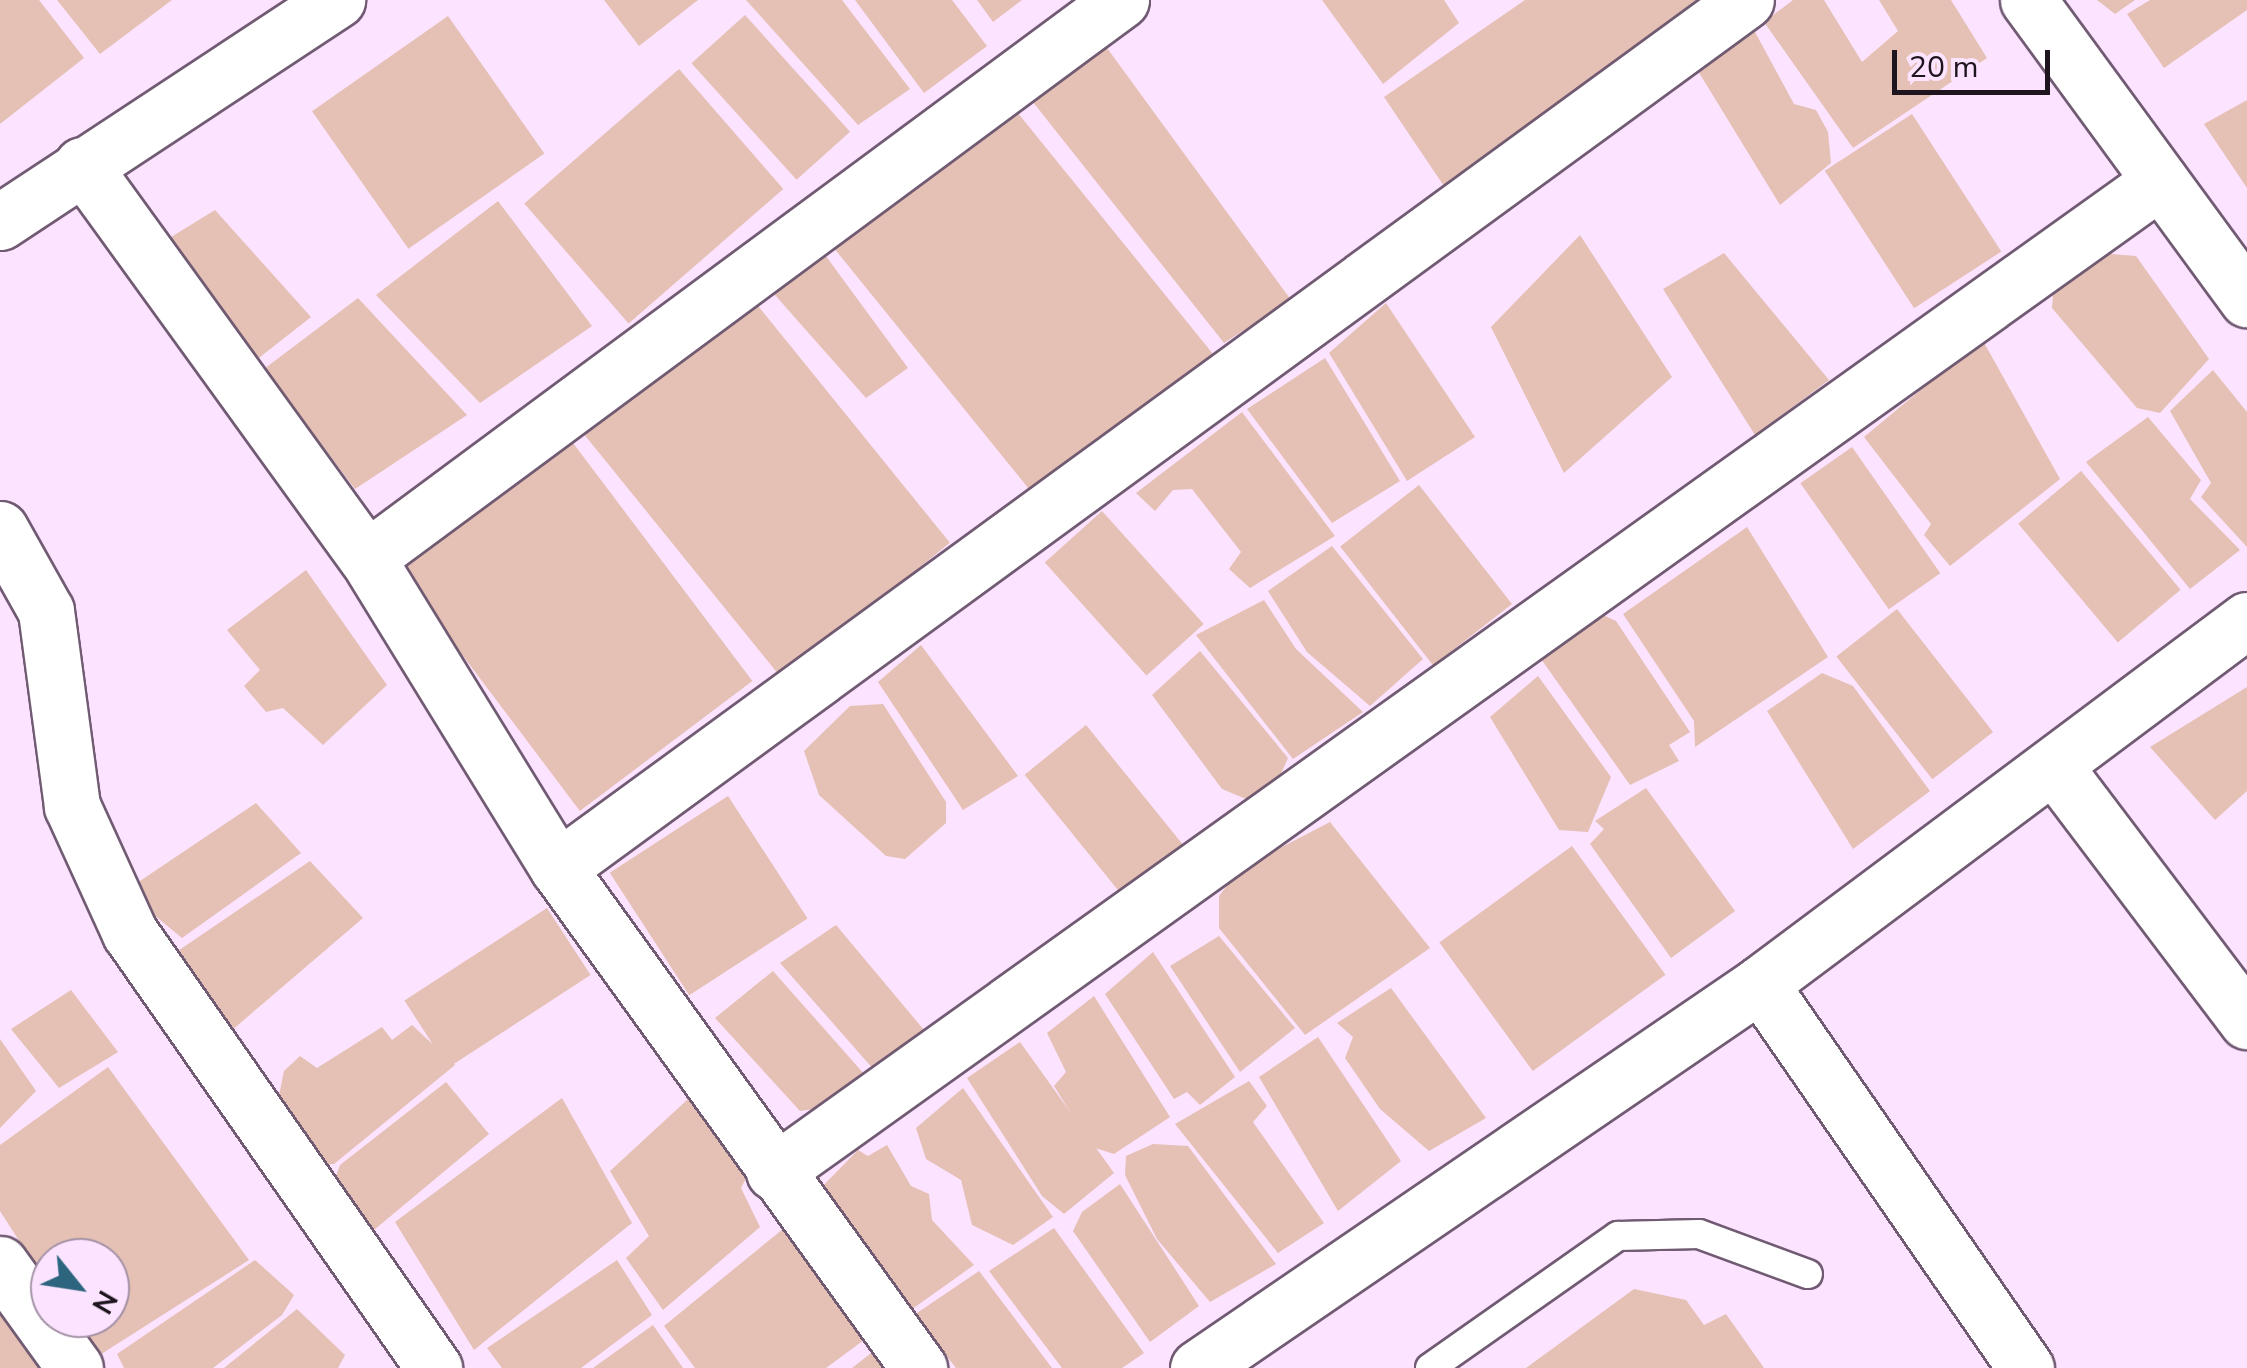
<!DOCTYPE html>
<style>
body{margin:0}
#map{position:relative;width:2247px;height:1368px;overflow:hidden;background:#fce3ff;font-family:"Nunito Sans",sans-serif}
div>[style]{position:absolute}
.building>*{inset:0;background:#e5c0b4;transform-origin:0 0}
.roads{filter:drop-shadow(2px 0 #715b73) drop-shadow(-2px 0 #715b73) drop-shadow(0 2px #715b73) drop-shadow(0 -2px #715b73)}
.service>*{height:28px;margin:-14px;padding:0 14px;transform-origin:14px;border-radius:14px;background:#fff}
.minor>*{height:55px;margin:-27.5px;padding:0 27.5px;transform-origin:27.5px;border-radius:27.5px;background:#fff}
span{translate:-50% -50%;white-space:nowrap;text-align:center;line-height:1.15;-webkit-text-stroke:8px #fce3ff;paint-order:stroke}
.north{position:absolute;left:30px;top:1238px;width:100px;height:100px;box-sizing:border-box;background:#fce3ff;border:2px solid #a391a5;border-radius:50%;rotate:120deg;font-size:28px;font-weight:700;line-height:40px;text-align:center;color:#1e151f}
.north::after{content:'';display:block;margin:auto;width:35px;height:45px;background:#2d657f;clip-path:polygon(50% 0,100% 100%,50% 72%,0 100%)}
.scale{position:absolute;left:1892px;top:50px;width:158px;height:45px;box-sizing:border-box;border:5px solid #1e151f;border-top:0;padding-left:12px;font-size:30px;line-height:35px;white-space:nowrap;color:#1e151f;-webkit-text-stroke:8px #fce3ff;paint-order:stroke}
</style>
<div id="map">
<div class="building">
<i style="clip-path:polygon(0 0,39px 0,84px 58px,0 124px)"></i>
<i style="clip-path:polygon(57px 0,172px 0,100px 54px)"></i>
<i style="clip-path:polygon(604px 0,698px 0,639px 46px)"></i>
<i style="clip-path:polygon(746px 0,842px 0,910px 89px,858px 125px)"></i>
<i style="clip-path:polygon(855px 0,952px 0,987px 46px,924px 93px)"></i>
<i style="clip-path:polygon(977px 0,1022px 0,993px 22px)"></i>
<i style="clip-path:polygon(1322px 0,1444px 0,1459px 23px,1383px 84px)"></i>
<i style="clip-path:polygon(1525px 0,1700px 0,1452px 198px,1384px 97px)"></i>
<i style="clip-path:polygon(1793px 0,1824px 0,1862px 62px,1898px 31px,1879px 0,1951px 0,1987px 58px,1853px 148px,1764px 22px)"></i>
<i style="clip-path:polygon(2097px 0,2135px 0,2115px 14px)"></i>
<i style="clip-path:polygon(2150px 0,2247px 0,2247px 10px,2164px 68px,2127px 14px)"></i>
<i style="left:745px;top:15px;width:157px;height:72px;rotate:48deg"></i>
<i style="left:448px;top:16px;width:168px;height:166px;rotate:55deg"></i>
<i style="clip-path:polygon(1755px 32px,1794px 104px,1816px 110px,1828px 132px,1831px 163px,1780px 205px,1698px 71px)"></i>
<i style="clip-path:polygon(1099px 37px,1291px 300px,1224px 343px,1025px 92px)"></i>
<i style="left:679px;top:69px;width:159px;height:205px;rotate:49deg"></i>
<i style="clip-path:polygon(2247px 100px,2247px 188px,2204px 124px)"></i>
<i style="left:1009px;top:102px;width:329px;height:228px;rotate:51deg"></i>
<i style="left:1912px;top:114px;width:164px;height:104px;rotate:57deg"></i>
<i style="clip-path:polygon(498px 201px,592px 326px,480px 403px,376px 295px)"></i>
<i style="clip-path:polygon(215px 210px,311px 317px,251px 364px,163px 242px)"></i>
<i style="clip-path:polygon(1580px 235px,1672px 377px,1564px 473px,1491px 327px)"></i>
<i style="clip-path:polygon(820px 248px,908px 368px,866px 398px,767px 286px)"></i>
<i style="clip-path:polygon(1724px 253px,1829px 380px,1755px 435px,1663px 289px)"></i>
<i style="clip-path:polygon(2099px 253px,2136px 256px,2209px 359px,2160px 413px,2137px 408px,2052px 308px,2054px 283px)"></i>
<i style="left:746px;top:291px;width:324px;height:216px;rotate:51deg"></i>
<i style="clip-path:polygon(358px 298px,467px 415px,355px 489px,264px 369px)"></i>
<i style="clip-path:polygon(1386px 303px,1475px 437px,1407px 481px,1329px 353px)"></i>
<i style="clip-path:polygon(1982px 339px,2060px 479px,1950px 566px,1924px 535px,1931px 524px,1864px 437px)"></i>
<i style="clip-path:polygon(1325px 358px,1400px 481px,1332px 523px,1247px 409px)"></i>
<i style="clip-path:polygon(2213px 370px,2247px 412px,2247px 547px,2201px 497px,2211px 483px,2170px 411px)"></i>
<i style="clip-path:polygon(1242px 412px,1335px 536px,1250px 588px,1229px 569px,1241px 552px,1192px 489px,1173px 490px,1155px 511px,1136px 493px)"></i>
<i style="clip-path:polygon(2148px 417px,2201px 480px,2190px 499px,2240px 550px,2190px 589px,2086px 462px)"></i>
<i style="left:561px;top:427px;width:318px;height:216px;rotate:53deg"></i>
<i style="left:1852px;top:447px;width:154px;height:63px;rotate:55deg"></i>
<i style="left:2081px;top:471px;width:155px;height:82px;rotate:50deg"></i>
<i style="left:1419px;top:485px;width:151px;height:100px;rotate:52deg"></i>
<i style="left:1102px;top:511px;width:152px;height:77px;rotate:48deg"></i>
<i style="clip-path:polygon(1747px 527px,1828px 657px,1695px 747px,1694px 721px,1623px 614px)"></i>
<i style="clip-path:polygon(1332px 546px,1423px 659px,1370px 706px,1307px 652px,1268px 591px)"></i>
<i style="clip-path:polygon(306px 570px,387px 685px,323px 745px,283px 708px,266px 712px,244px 686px,260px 670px,227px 630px)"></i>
<i style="clip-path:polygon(1264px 600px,1296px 649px,1363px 712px,1293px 759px,1196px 635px)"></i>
<i style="left:1897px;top:609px;width:156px;height:77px;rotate:52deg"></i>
<i style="clip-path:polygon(1592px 610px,1616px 621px,1690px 732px,1669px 745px,1679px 761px,1630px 785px,1534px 649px)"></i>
<i style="clip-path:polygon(921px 645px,1018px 776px,963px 810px,878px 682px)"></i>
<i style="clip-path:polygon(1200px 651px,1288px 758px,1276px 785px,1251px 801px,1222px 789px,1152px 695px)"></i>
<i style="clip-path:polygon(1822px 673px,1853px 686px,1930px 791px,1853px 849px,1767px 711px)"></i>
<i style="clip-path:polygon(1538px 676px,1611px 777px,1588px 832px,1559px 830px,1490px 717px)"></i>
<i style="clip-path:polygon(2247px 687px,2247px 791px,2215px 820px,2150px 747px)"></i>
<i style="clip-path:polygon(883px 704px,946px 802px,946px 823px,905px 859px,886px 856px,819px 795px,804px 751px,850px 706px)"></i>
<i style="left:1086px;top:725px;width:158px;height:79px;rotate:51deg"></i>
<i style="clip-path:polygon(1646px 788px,1735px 911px,1671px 958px,1590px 844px,1604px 829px,1595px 821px)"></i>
<i style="left:728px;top:796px;width:146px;height:141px;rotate:57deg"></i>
<i style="clip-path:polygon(256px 803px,301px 853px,182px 938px,136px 900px,137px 883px)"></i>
<i style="clip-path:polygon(1330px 822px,1430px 948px,1305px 1035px,1219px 928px,1219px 896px,1240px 869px)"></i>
<i style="left:1572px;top:846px;width:159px;height:164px;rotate:54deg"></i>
<i style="clip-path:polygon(310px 861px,363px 918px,231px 1031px,172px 955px)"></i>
<i style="left:547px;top:908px;width:80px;height:170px;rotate:57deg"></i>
<i style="clip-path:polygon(836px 925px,924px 1030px,910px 1061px,875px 1071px,780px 963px)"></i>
<i style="clip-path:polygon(1219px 936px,1295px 1028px,1240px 1072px,1170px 966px)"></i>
<i style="clip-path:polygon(1153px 952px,1235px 1077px,1200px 1105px,1187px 1092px,1174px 1099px,1105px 994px)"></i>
<i style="clip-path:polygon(773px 971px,865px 1075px,841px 1105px,800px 1111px,715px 1018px)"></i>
<i style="clip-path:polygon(1391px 988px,1486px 1118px,1429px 1151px,1380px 1109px,1345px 1058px,1353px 1037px,1337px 1023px)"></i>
<i style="clip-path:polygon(71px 990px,118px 1052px,59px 1088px,11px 1029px)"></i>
<i style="clip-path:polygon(1094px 996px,1170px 1117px,1114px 1154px,1092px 1147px,1054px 1086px,1066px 1072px,1047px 1033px)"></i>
<i style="clip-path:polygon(412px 1025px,455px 1065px,334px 1164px,316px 1165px,276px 1110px,284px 1071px,300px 1056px,317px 1068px,382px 1027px,392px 1040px)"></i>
<i style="clip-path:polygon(1318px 1037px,1401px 1161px,1338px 1211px,1259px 1077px)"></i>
<i style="clip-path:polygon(0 1039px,36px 1091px,0 1128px)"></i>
<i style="clip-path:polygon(1020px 1042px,1114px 1173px,1064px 1214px,1042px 1196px,967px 1078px)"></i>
<i style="clip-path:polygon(108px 1067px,249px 1260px,95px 1358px,69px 1318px,110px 1318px,110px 1258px,50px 1258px,50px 1289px,0 1211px,0 1145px)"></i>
<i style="clip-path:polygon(1249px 1081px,1267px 1106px,1253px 1122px,1324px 1223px,1278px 1253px,1175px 1124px)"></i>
<i style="clip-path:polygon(446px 1082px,489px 1134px,374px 1230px,332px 1187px,340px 1165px)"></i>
<i style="clip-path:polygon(700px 1088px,751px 1169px,741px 1188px,760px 1227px,663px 1310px,626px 1258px,649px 1236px,610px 1171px)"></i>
<i style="clip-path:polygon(963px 1088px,1053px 1217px,1013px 1245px,972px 1225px,961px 1180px,926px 1159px,916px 1128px)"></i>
<i style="clip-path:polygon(562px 1098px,632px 1223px,474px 1350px,395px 1222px)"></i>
<i style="clip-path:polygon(1153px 1144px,1188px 1146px,1276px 1264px,1210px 1302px,1157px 1239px,1125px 1175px,1126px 1156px)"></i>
<i style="clip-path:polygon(887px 1145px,911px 1186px,929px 1194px,932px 1220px,974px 1265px,908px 1312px,885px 1273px,869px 1269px,812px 1197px,858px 1150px,868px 1156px)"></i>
<i style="clip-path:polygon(1120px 1184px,1199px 1306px,1150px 1342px,1073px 1231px,1082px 1212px)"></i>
<i style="clip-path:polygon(1054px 1228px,1144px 1353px,1122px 1368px,1062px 1368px,989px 1271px)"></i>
<i style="clip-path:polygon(783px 1229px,864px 1340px,826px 1368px,695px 1368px,664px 1326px)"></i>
<i style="clip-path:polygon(255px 1260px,294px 1295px,282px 1315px,213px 1368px,124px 1368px,117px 1354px)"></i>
<i style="clip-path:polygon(617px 1260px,652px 1315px,581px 1368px,502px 1368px,487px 1348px)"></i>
<i style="clip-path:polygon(979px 1271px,1052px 1368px,956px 1368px,914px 1315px)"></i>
<i style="clip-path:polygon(0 1283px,55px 1368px,0 1368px)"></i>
<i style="clip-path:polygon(1634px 1289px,1686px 1300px,1704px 1325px,1726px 1314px,1764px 1368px,1526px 1368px)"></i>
<i style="clip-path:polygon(297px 1309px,345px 1355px,338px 1368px,224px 1368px)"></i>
<i style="clip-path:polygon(653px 1325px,683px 1368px,593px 1368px)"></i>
<i style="clip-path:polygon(875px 1350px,888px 1368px,852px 1368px)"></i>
</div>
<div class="roads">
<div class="service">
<i style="left:1430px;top:1368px;width:230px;rotate:-35.1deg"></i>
<i style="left:1618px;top:1236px;width:81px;rotate:-1.4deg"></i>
<i style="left:1699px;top:1234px;width:116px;rotate:20.2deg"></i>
</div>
<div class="minor">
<i style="left:2028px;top:0;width:371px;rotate:53.8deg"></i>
<i style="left:82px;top:165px;width:485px;rotate:54.1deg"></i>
<i style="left:367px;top:558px;width:364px;rotate:58.4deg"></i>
<i style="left:558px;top:868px;width:617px;rotate:54.17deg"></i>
<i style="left:0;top:222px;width:404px;rotate:-33.4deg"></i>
<i style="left:0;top:529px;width:94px;rotate:60.7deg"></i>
<i style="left:46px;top:611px;width:197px;rotate:82.4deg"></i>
<i style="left:72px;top:806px;width:140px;rotate:65.5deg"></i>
<i style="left:130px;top:933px;width:531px;rotate:55.05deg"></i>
<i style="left:367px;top:558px;width:938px;rotate:-36.5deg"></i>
<i style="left:2057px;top:770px;width:315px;rotate:52.9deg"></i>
<i style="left:558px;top:868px;width:1471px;rotate:-36.15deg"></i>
<i style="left:1760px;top:984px;width:467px;rotate:55.3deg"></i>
<i style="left:774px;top:1172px;width:1704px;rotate:-35.57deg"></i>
<i style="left:0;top:1264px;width:128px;rotate:54.2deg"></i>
<i style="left:1198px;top:1368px;width:681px;rotate:-34.34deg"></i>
<i style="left:1760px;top:984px;width:608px;rotate:-36.78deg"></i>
</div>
</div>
<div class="north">N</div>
<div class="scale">20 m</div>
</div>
